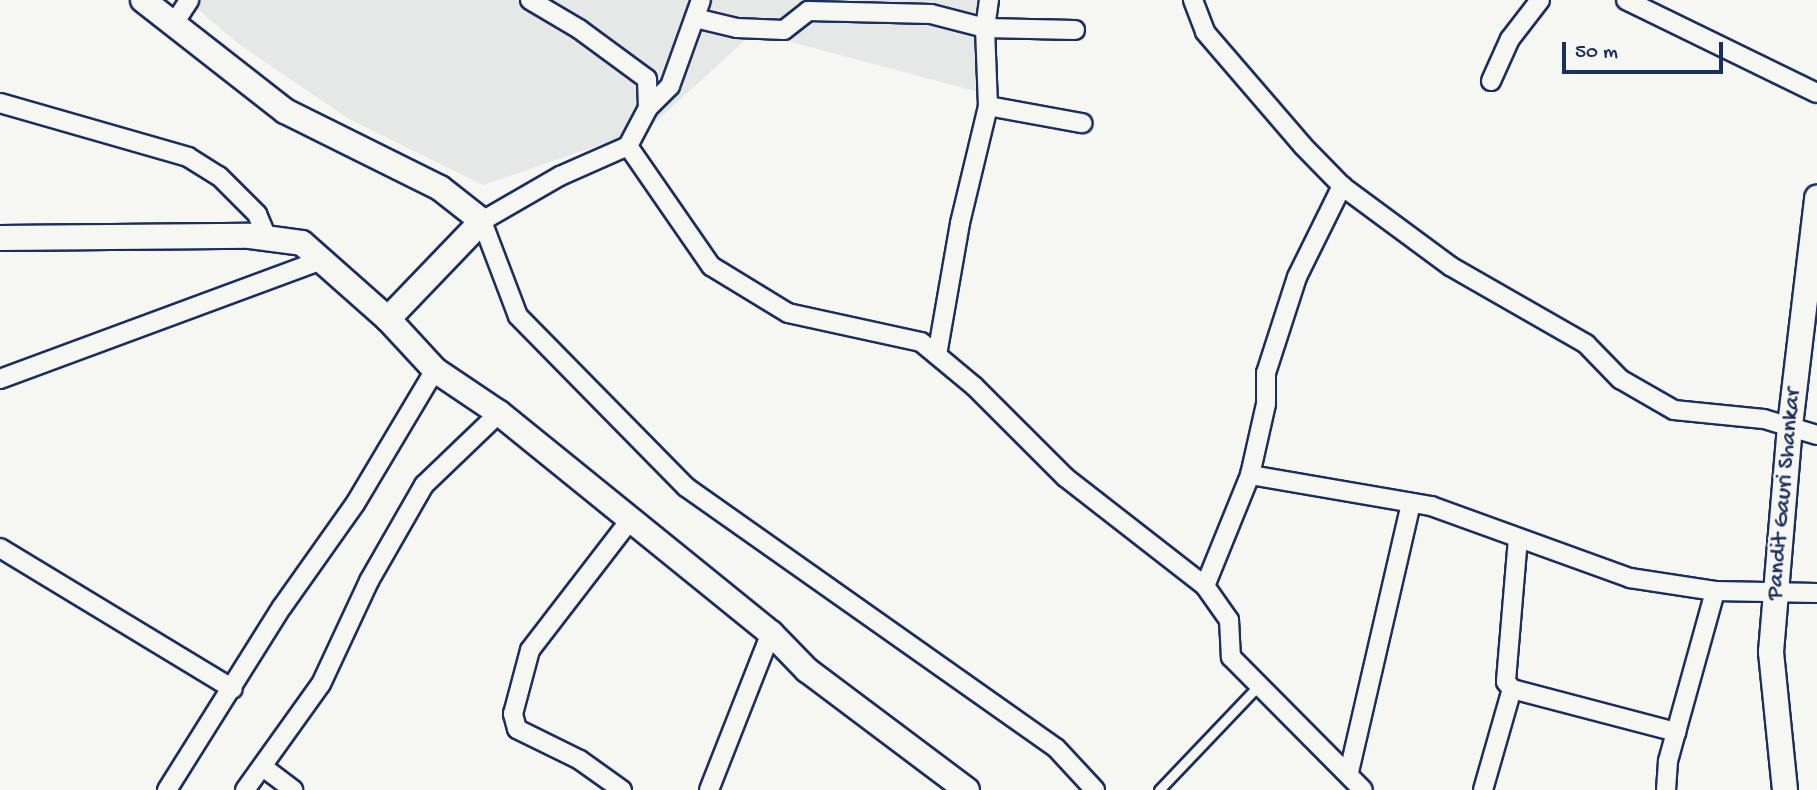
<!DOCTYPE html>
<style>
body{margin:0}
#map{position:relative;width:1817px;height:790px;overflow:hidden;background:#f6f6f2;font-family:"Gochi Hand",sans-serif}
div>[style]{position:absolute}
.built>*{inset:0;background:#e6e7e7}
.roads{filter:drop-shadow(2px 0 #1b2f5e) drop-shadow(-2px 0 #1b2f5e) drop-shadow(0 2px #1b2f5e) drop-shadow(0 -2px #1b2f5e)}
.lane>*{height:9px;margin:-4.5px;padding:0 4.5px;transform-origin:4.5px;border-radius:4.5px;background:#f6f6f2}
.street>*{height:18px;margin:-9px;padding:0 9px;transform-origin:9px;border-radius:9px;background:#f6f6f2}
.secondary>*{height:24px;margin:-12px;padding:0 12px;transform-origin:12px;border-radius:12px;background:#f6f6f2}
span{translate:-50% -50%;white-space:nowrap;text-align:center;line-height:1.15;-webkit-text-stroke:5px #f6f6f2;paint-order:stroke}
.street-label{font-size:24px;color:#1b2f5e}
.scale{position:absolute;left:1562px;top:42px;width:161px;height:32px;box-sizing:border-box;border:4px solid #1b2f5e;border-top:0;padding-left:9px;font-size:21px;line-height:24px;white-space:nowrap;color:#1b2f5e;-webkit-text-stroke:5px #f6f6f2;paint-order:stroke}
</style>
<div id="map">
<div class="built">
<i style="clip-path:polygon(187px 0,999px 0,986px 94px,754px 32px,649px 128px,483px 185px,349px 119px,240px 45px)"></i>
</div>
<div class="roads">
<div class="lane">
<i style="left:1159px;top:790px;width:145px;rotate:-46.4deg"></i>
</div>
<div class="street">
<i style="left:530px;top:0;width:57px;rotate:30.6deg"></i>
<i style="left:579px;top:29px;width:84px;rotate:36.3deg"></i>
<i style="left:647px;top:79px;width:29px;rotate:88deg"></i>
<i style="left:648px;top:108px;width:43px;rotate:117.8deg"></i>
<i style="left:989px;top:0;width:28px;rotate:98deg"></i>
<i style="left:985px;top:28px;width:90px;rotate:1.3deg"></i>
<i style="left:1193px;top:0;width:34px;rotate:69deg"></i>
<i style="left:1205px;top:32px;width:150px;rotate:49.3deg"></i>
<i style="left:1303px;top:146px;width:56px;rotate:45.7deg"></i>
<i style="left:1342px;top:186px;width:134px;rotate:36.5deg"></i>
<i style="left:1450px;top:266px;width:157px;rotate:29.8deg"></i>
<i style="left:1586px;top:344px;width:49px;rotate:45.8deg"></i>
<i style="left:1620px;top:379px;width:62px;rotate:29.9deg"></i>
<i style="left:1674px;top:410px;width:90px;rotate:5.7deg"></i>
<i style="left:1764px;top:419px;width:55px;rotate:16.8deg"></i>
<i style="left:1626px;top:0;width:212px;rotate:26deg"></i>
<i style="left:695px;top:18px;width:43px;rotate:13.4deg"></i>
<i style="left:737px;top:28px;width:47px;rotate:2.4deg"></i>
<i style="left:784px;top:30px;width:31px;rotate:-38deg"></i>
<i style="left:808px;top:11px;width:123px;rotate:1.4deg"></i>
<i style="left:931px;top:14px;width:56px;rotate:14.5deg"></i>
<i style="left:985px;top:28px;width:78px;rotate:87.8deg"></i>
<i style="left:173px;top:25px;width:30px;rotate:-57deg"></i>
<i style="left:1491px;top:81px;width:46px;rotate:-65.7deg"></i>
<i style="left:1510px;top:39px;width:49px;rotate:-52.4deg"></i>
<i style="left:0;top:103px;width:196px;rotate:16deg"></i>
<i style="left:188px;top:157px;width:36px;rotate:32deg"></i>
<i style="left:219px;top:176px;width:54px;rotate:45deg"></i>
<i style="left:257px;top:214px;width:26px;rotate:67deg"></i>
<i style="left:648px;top:108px;width:31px;rotate:-45deg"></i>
<i style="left:670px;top:86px;width:91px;rotate:-70.2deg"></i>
<i style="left:937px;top:355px;width:134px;rotate:-80.1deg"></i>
<i style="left:960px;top:223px;width:120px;rotate:-76.5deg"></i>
<i style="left:988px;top:106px;width:96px;rotate:10.3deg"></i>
<i style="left:0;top:379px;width:343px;rotate:-20.3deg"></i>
<i style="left:1250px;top:475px;width:184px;rotate:9.7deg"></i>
<i style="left:1431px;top:506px;width:212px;rotate:19.9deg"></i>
<i style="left:1630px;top:578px;width:86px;rotate:8.7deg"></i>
<i style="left:1715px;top:591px;width:102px;rotate:1.1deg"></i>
<i style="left:1518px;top:538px;width:144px;rotate:94.8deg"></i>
<i style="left:1506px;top:682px;width:9px;rotate:49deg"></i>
<i style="left:1512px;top:689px;width:170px;rotate:14.7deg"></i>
<i style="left:0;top:548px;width:272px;rotate:31.2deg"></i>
<i style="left:1205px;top:586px;width:120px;rotate:-67.9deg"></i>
<i style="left:1250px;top:475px;width:73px;rotate:-77.3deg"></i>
<i style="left:1266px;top:404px;width:31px;rotate:-90deg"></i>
<i style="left:1266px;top:373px;width:101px;rotate:-72.1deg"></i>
<i style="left:1297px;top:277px;width:102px;rotate:-63.7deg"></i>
<i style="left:263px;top:767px;width:38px;rotate:37deg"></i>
<i style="left:1349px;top:772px;width:276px;rotate:-77deg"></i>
<i style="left:167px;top:790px;width:216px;rotate:-57.9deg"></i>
<i style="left:282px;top:607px;width:126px;rotate:-54.7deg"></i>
<i style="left:355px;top:504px;width:156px;rotate:-59.2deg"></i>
<i style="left:245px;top:790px;width:130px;rotate:-54.4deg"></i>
<i style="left:321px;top:684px;width:114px;rotate:-65deg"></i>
<i style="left:369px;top:581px;width:111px;rotate:-60.2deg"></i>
<i style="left:424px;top:485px;width:104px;rotate:-43.8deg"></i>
<i style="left:622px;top:790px;width:52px;rotate:-144.5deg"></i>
<i style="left:580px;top:760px;width:70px;rotate:-153.8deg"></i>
<i style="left:517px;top:729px;width:16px;rotate:-105deg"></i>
<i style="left:513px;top:714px;width:66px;rotate:-75.1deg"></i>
<i style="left:530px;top:650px;width:164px;rotate:-52.4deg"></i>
<i style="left:709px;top:790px;width:169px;rotate:-68.5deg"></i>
<i style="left:1095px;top:790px;width:57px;rotate:-132.9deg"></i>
<i style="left:1056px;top:748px;width:453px;rotate:-144.8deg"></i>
<i style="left:686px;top:487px;width:240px;rotate:-134.5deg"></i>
<i style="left:518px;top:316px;width:102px;rotate:-110.8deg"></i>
<i style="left:482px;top:221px;width:90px;rotate:-30deg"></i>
<i style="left:560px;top:176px;width:74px;rotate:-23.8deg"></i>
<i style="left:628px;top:146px;width:146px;rotate:55.3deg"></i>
<i style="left:711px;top:266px;width:90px;rotate:31.4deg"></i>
<i style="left:788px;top:313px;width:136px;rotate:12.3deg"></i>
<i style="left:921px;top:342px;width:69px;rotate:39.7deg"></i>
<i style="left:974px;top:386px;width:129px;rotate:45deg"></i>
<i style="left:1065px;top:477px;width:177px;rotate:37.9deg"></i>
<i style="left:1205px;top:586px;width:42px;rotate:54.8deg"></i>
<i style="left:1229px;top:620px;width:37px;rotate:87deg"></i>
<i style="left:1231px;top:657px;width:187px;rotate:45.2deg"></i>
<i style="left:1483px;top:790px;width:105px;rotate:-74deg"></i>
<i style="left:1666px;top:790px;width:29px;rotate:-86deg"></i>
<i style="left:1668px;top:761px;width:176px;rotate:-74.5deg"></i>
</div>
<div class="secondary">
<i style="left:143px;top:0;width:180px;rotate:38deg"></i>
<i style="left:285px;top:111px;width:173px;rotate:26.4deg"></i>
<i style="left:440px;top:188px;width:53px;rotate:38.2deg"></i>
<i style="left:482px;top:221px;width:136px;rotate:133.8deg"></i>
<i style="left:388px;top:319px;width:69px;rotate:47.3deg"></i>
<i style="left:435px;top:370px;width:77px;rotate:33.9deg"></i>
<i style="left:499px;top:413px;width:350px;rotate:39deg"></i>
<i style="left:771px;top:633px;width:52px;rotate:45.8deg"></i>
<i style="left:807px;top:670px;width:200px;rotate:36.9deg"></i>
<i style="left:0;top:238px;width:250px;rotate:-0.5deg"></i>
<i style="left:250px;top:236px;width:52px;rotate:7.7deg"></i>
<i style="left:302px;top:243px;width:115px;rotate:41.5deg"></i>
<i style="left:1785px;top:790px;width:139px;rotate:-95.8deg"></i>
<i style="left:1771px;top:652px;width:227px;rotate:-85.2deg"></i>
<i style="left:1790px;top:426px;width:230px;rotate:-83.2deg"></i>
</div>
</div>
<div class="street-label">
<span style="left:1785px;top:494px;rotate:-85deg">Pandit Gauri Shankar</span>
</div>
<div class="scale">50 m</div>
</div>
